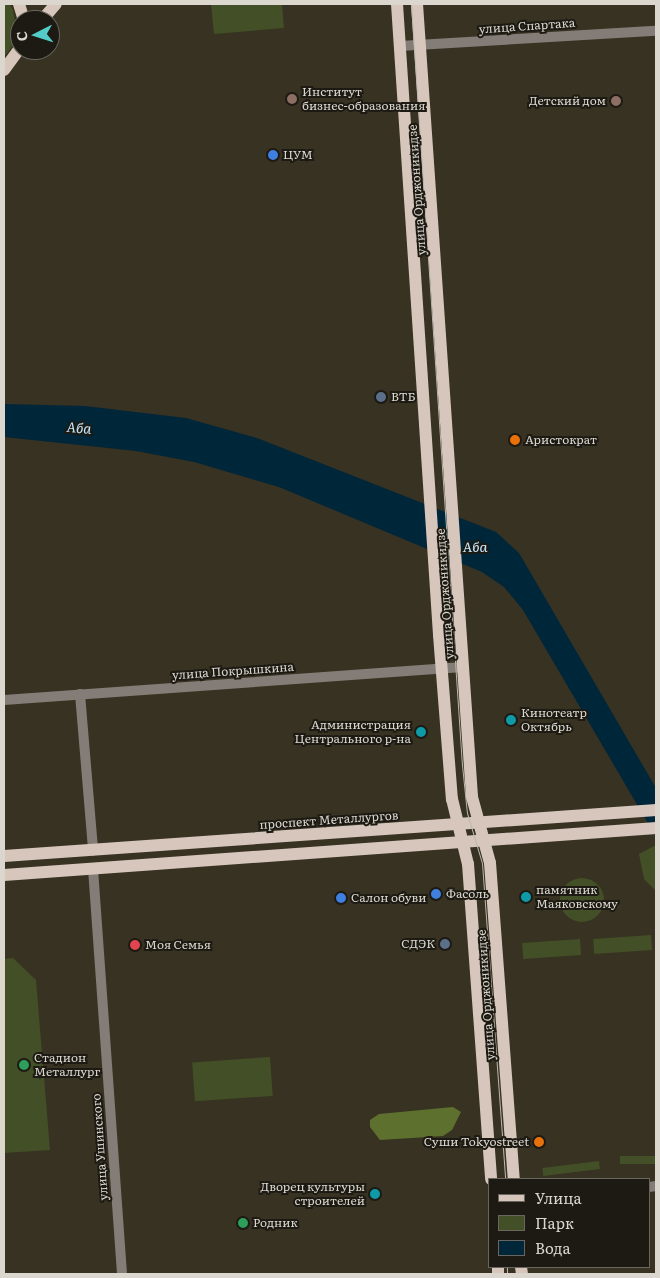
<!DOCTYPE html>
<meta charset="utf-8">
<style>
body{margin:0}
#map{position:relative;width:660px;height:1278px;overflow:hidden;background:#373222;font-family:Literata,serif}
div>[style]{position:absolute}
.green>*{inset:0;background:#434f26;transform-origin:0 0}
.round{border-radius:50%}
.forest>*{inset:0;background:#5e702d}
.water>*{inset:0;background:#00263a}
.minor>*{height:10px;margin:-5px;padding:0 5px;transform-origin:5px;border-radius:5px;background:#847c77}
.major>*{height:12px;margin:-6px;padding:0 6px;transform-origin:6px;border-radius:6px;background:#d6c6bc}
.tram>*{height:1px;margin:-0.5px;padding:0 0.5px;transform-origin:0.5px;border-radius:0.5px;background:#bdb8ae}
.dots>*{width:14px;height:14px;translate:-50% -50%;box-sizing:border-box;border:2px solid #1c1a13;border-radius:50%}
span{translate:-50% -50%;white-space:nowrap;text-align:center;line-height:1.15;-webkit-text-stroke:4px #1c1a13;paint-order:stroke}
.street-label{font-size:12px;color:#dbd7ce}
.poi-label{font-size:12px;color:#dbd7ce}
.left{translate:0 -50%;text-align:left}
.right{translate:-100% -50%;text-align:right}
.water-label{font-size:14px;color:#c2e7ff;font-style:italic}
.frame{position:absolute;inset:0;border:5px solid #dbd7ce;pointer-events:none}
.legend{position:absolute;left:488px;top:1178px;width:162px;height:90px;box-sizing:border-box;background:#1c1a13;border:1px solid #68665e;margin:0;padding:6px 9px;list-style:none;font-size:15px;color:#dbd7ce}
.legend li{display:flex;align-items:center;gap:10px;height:25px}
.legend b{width:25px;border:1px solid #68665e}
.north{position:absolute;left:10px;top:10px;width:50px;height:50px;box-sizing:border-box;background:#1c1a13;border:1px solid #68665e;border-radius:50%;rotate:265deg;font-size:14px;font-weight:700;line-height:20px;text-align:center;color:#dbd7ce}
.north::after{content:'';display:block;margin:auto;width:18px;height:22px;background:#54cdc8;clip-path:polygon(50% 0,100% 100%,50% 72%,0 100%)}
</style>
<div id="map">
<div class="green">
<i style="clip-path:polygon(4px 4px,9px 4px,13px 10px,17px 33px,14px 44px,4px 57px)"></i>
<i style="clip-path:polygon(211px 4px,282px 4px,284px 28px,214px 34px)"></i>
<i style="clip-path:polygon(656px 845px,656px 891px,644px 879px,639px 854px)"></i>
<i class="round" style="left:560px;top:878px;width:44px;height:44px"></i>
<i style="left:651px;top:935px;width:15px;height:58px;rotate:86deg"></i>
<i style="left:580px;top:939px;width:16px;height:58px;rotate:86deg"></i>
<i style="clip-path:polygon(13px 958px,36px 980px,50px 1150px,4px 1153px,4px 959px)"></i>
<i style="left:270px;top:1057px;width:39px;height:78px;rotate:86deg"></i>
<i style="left:656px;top:1156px;width:8px;height:36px;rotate:90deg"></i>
<i style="left:599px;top:1161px;width:8px;height:57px;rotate:83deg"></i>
</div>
<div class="forest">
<i style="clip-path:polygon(453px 1107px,461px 1112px,452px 1130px,443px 1136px,380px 1140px,370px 1127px,370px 1120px,379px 1114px)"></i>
</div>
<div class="water">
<i style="clip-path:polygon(4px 404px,85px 406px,186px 418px,257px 438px,496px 532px,519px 553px,656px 788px,656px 837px,523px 610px,504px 587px,482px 572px,279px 487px,194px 462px,136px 451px,4px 437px)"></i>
</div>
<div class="minor">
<i style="left:400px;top:46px;width:256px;rotate:-3.4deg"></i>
<i style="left:80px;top:694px;width:157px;rotate:85.2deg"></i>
<i style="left:4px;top:700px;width:460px;rotate:-4.1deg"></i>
<i style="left:93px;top:869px;width:406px;rotate:85.9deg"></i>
<i style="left:649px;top:1187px;width:7px;rotate:-8deg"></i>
</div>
<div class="major">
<i style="left:19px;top:4px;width:17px;rotate:73deg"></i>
<i style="left:397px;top:4px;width:632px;rotate:86.19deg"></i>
<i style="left:439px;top:635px;width:165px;rotate:85.5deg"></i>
<i style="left:452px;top:799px;width:67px;rotate:76.2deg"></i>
<i style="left:468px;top:864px;width:316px;rotate:85.8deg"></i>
<i style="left:417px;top:4px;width:795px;rotate:86.03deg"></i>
<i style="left:472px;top:797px;width:68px;rotate:74.7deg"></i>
<i style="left:490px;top:863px;width:317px;rotate:85.7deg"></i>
<i style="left:42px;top:20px;width:21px;rotate:-49deg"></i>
<i style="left:4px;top:70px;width:27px;rotate:-54deg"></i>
<i style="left:4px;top:856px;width:654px;rotate:-4.04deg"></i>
<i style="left:4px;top:875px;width:654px;rotate:-4.12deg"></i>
<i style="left:498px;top:1267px;width:7px;rotate:90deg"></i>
<i style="left:521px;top:1267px;width:7px;rotate:82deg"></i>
</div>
<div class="tram">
<i style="left:411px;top:4px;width:763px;rotate:86.17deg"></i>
<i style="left:462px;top:765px;width:48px;rotate:84.1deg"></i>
<i style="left:467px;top:813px;width:52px;rotate:73.3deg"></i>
<i style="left:482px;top:863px;width:317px;rotate:85.8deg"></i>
<i style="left:507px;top:1267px;width:7px;rotate:90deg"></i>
</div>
<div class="dots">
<i style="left:292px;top:99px;background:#8d6e63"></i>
<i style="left:616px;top:101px;background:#8d6e63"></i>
<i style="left:273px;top:155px;background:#3f7fe0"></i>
<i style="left:381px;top:397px;background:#5c6f8a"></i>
<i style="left:515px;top:440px;background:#e8710a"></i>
<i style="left:511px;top:720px;background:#0f9aa8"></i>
<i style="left:421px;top:732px;background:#0f9aa8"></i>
<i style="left:436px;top:894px;background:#3f7fe0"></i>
<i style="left:526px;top:897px;background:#0f9aa8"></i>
<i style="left:341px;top:898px;background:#3f7fe0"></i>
<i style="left:445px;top:944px;background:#5c6f8a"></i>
<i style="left:135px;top:945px;background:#e0444e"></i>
<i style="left:24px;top:1065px;background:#2e9e5b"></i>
<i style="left:539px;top:1142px;background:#e8710a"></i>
<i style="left:375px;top:1194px;background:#0f9aa8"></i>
<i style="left:243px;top:1223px;background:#2e9e5b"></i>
</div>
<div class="street-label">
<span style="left:527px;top:26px;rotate:-4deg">улица Спартака</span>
<span style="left:417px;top:190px;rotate:-94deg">улица Орджоникидзе</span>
<span style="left:445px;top:594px;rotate:-94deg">улица Орджоникидзе</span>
<span style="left:233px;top:671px;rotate:-4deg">улица Покрышкина</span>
<span style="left:329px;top:820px;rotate:-4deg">проспект Металлургов</span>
<span style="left:486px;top:995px;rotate:-94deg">улица Орджоникидзе</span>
<span style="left:100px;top:1147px;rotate:-94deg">улица Ушинского</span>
</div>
<div class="poi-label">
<span class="left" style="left:302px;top:99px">Институт<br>бизнес-образования</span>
<span class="right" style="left:606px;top:101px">Детский дом</span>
<span class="left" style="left:283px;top:155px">ЦУМ</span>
<span class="left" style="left:391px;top:397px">ВТБ</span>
<span class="left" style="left:525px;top:440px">Аристократ</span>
<span class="left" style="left:521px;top:720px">Кинотеатр<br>Октябрь</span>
<span class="right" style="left:411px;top:732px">Администрация<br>Центрального р-на</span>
<span class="left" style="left:536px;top:897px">памятник<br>Маяковскому</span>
<span class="left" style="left:446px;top:894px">Фасоль</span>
<span class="left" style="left:351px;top:898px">Салон обуви</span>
<span class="right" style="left:435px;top:944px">СДЭК</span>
<span class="left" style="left:145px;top:945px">Моя Семья</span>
<span class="left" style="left:34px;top:1065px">Стадион<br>Металлург</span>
<span class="right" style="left:529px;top:1142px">Суши Tokyostreet</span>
<span class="right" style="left:365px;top:1194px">Дворец культуры<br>строителей</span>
<span class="left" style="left:253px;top:1223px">Родник</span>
</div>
<div class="water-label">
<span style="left:79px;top:427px;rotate:5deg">Аба</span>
<span style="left:475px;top:546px">Аба</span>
</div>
<div class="frame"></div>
<ul class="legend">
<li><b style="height:6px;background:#d6c6bc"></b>Улица</li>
<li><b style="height:14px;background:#434f26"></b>Парк</li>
<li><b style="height:14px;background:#00263a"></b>Вода</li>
</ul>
<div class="north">С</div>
</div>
